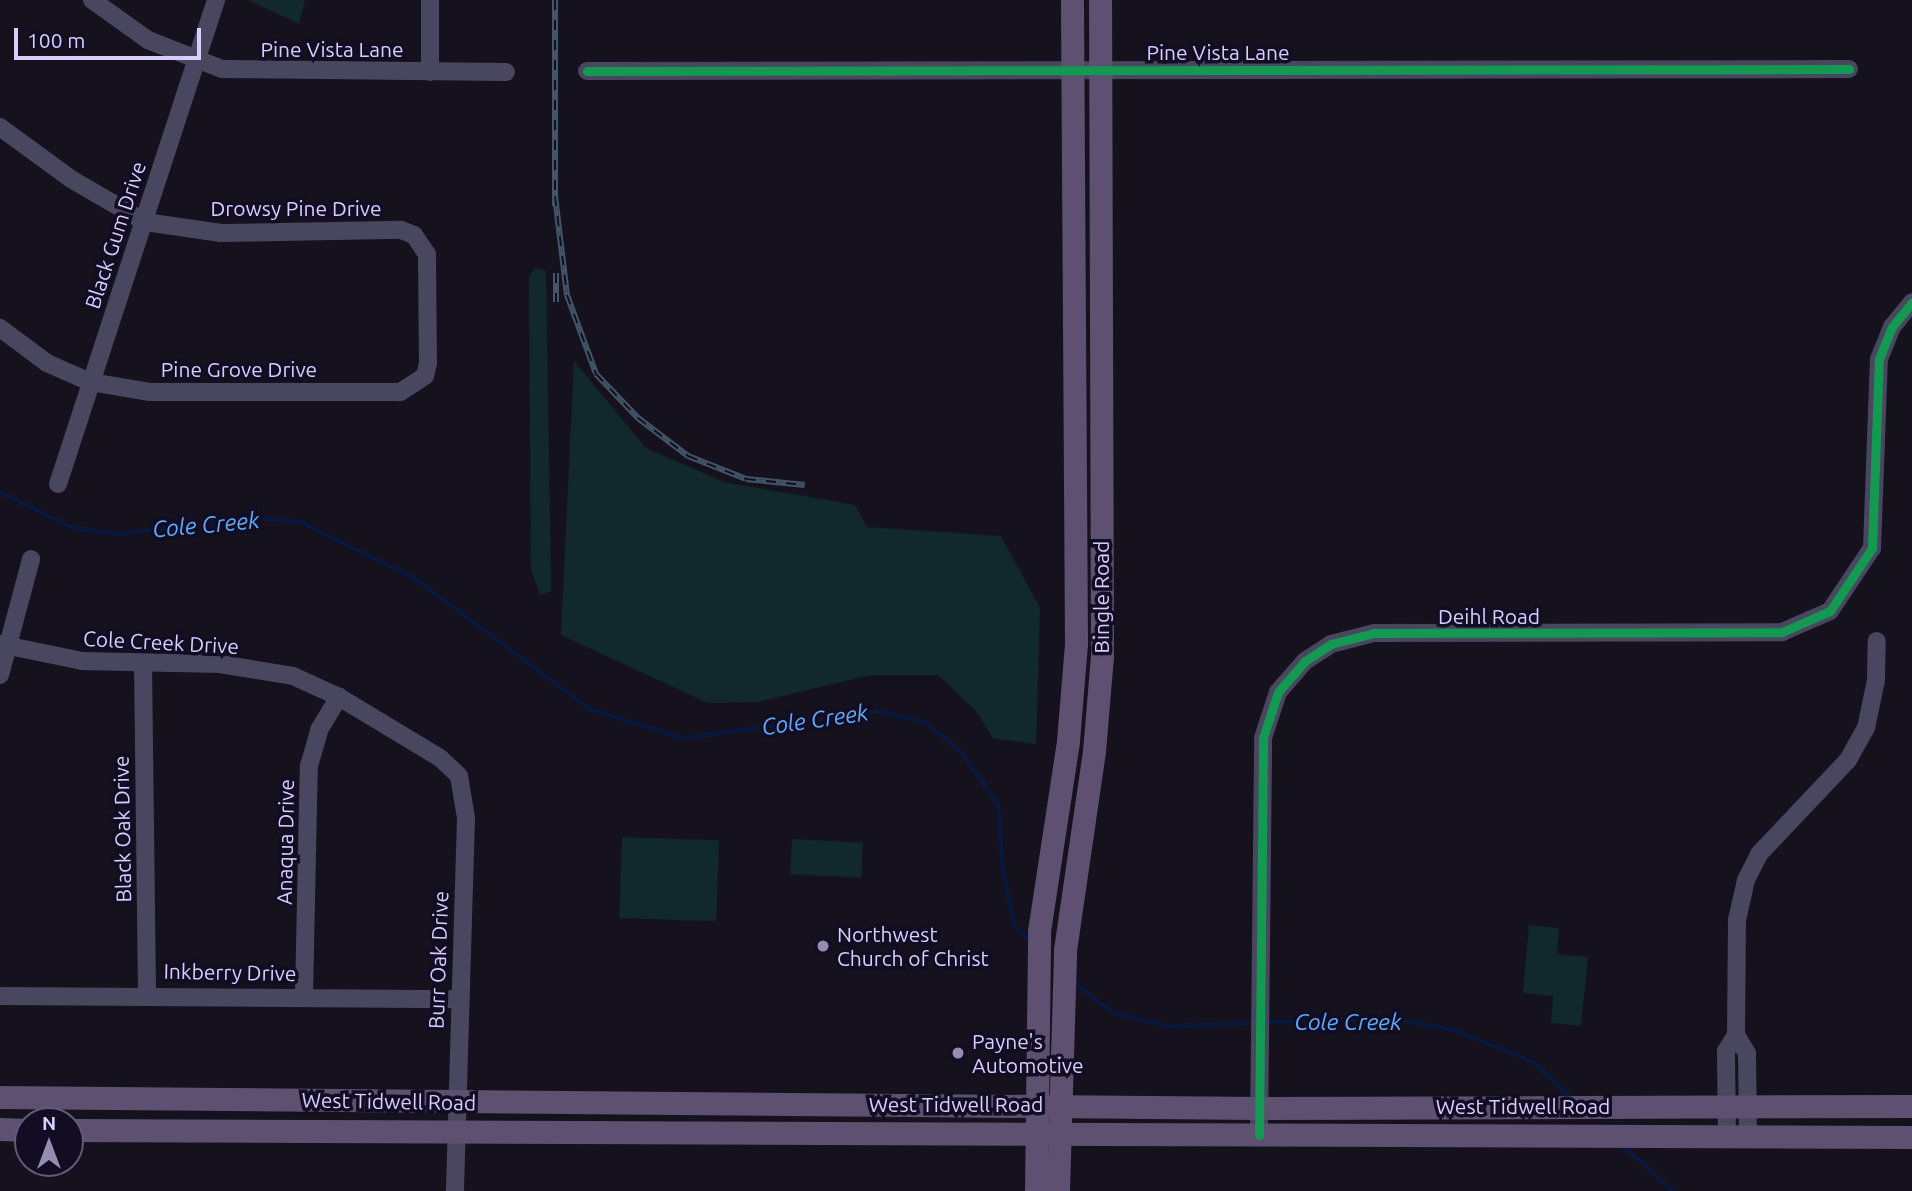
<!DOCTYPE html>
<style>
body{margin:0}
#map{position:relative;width:1912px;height:1191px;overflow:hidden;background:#15121e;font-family:Ubuntu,sans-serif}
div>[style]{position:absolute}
.green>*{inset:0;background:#11292b;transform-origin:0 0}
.stream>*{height:3.5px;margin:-1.75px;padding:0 1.75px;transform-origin:1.75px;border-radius:1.75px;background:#08193f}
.minor>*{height:18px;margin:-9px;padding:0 9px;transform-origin:9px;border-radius:9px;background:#49465f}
.major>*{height:23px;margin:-11.5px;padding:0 11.5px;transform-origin:11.5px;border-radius:11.5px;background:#5e5070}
.rail>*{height:6px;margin-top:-3px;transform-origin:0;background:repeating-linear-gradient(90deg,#120d23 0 10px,#425569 0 20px);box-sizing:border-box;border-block:2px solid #425569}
.cycleway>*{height:9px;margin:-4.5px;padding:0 4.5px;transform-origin:4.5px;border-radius:4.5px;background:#139951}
.dots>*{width:19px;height:19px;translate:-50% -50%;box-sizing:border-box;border:4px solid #120d23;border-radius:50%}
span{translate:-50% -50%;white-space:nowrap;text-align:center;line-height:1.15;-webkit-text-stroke:7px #120d23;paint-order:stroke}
.street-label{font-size:21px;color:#d7cfff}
.poi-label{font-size:21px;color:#d7cfff}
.left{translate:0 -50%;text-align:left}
.water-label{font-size:23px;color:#5dacff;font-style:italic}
.north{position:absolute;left:14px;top:1107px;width:70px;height:70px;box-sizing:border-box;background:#120d23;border:2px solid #615b7b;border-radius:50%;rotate:0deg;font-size:19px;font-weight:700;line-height:28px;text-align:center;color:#d7cfff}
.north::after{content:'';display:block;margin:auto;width:24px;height:32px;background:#938db0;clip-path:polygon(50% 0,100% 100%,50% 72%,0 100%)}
.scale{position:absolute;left:14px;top:28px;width:187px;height:32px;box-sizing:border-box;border:4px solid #d7cfff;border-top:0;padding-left:9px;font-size:21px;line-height:24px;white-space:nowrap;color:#d7cfff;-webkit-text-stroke:5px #120d23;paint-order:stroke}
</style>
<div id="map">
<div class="green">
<i style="clip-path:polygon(248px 0,305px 0,299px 24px)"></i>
<i style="clip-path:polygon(535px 268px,546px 271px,551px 591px,540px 595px,531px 570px,529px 277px)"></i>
<i style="clip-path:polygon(574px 361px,646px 448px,724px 482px,855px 505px,867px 527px,1001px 536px,1040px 608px,1036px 744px,993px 738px,976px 711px,938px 675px,870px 675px,758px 702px,708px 703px,561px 635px)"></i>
<i style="left:622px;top:837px;width:97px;height:81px;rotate:2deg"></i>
<i style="left:792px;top:839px;width:71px;height:35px;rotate:3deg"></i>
<i style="clip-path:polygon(1529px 925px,1559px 928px,1557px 954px,1588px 957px,1581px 1026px,1551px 1023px,1553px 996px,1523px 993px)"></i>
</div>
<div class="stream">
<i style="left:0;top:492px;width:82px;rotate:25.9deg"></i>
<i style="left:74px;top:528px;width:44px;rotate:7.8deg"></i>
<i style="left:118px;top:534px;width:135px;rotate:-7.2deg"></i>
<i style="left:252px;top:517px;width:49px;rotate:5.8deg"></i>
<i style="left:301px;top:522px;width:125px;rotate:26.2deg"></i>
<i style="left:413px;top:577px;width:221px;rotate:36.7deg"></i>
<i style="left:590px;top:709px;width:97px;rotate:17.3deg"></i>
<i style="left:683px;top:738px;width:198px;rotate:-7.8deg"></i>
<i style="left:879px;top:711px;width:49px;rotate:14deg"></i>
<i style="left:927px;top:723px;width:48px;rotate:40deg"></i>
<i style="left:964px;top:754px;width:63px;rotate:56.1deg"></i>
<i style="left:999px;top:806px;width:62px;rotate:86.3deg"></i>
<i style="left:1003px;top:868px;width:59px;rotate:78.3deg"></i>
<i style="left:1015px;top:926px;width:21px;rotate:43deg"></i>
<i style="left:1073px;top:982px;width:51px;rotate:37.1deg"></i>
<i style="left:1114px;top:1013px;width:57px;rotate:13.3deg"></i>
<i style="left:1169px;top:1026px;width:87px;rotate:-2deg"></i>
<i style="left:1267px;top:1022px;width:123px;rotate:-1.9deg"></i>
<i style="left:1390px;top:1018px;width:65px;rotate:10.6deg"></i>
<i style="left:1454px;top:1030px;width:86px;rotate:21.8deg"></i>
<i style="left:1534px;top:1062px;width:51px;rotate:43.4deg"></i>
<i style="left:1622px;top:1145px;width:69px;rotate:41.5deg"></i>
</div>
<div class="minor">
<i style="left:92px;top:0;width:69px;rotate:35.5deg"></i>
<i style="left:148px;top:40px;width:79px;rotate:21.4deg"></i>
<i style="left:222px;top:69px;width:284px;rotate:0.6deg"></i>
<i style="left:587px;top:71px;width:1262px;rotate:-0.09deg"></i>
<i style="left:430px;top:72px;width:72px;rotate:-90deg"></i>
<i style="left:0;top:127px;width:88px;rotate:36.2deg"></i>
<i style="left:71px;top:179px;width:86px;rotate:30.2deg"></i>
<i style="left:145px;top:222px;width:77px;rotate:8.2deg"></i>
<i style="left:221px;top:233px;width:180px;rotate:-1deg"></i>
<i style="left:401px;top:230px;width:14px;rotate:21deg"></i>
<i style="left:414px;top:235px;width:23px;rotate:56deg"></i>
<i style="left:427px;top:254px;width:109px;rotate:89.5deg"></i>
<i style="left:428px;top:363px;width:13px;rotate:103deg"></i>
<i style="left:425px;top:376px;width:30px;rotate:147deg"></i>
<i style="left:400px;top:392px;width:250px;rotate:180deg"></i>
<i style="left:150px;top:392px;width:61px;rotate:-170.5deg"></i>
<i style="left:90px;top:382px;width:47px;rotate:-156.2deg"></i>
<i style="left:47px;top:363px;width:59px;rotate:-143.3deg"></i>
<i style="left:58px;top:484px;width:509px;rotate:-71.92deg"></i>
<i style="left:0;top:644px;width:84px;rotate:11.7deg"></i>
<i style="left:82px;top:661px;width:138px;rotate:1.2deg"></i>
<i style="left:220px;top:664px;width:74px;rotate:9.3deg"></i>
<i style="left:293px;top:676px;width:51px;rotate:24.5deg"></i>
<i style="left:339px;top:697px;width:118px;rotate:31.1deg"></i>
<i style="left:440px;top:758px;width:26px;rotate:43deg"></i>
<i style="left:459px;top:776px;width:43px;rotate:80.5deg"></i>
<i style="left:466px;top:818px;width:373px;rotate:91.7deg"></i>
<i style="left:143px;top:664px;width:330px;rotate:89.3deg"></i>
<i style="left:0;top:675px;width:120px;rotate:-75deg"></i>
<i style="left:0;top:996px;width:460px;rotate:0.4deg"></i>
<i style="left:304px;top:996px;width:230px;rotate:-88.8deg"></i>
<i style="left:309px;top:766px;width:37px;rotate:-74deg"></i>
<i style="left:319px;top:730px;width:39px;rotate:-59deg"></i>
<i style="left:1736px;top:1035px;width:21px;rotate:59deg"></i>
<i style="left:1747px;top:1053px;width:85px;rotate:89.3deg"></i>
<i style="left:1259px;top:1135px;width:397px;rotate:-89.4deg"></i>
<i style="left:1263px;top:738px;width:48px;rotate:-71.9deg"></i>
<i style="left:1278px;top:692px;width:41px;rotate:-48.9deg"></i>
<i style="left:1305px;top:661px;width:31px;rotate:-33deg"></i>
<i style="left:1331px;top:644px;width:44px;rotate:-14.3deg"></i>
<i style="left:1374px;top:633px;width:408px;rotate:-0.1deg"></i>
<i style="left:1782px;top:632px;width:52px;rotate:-23.6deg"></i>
<i style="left:1830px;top:611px;width:76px;rotate:-56.3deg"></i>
<i style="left:1872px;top:548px;width:189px;rotate:-87.9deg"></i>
<i style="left:1879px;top:359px;width:35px;rotate:-68deg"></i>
<i style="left:1892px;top:327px;width:32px;rotate:-51deg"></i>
<i style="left:1727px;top:1138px;width:87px;rotate:-90.7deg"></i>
<i style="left:1726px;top:1051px;width:19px;rotate:-58deg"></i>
<i style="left:1736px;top:1035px;width:115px;rotate:-89.5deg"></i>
<i style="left:1737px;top:920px;width:41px;rotate:-77.3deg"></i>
<i style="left:1746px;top:880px;width:30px;rotate:-63deg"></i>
<i style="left:1760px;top:853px;width:128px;rotate:-46.6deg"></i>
<i style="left:1848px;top:760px;width:37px;rotate:-61deg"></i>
<i style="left:1866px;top:728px;width:49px;rotate:-78.2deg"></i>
<i style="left:1876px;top:680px;width:39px;rotate:-89deg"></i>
</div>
<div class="major">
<i style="left:0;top:1097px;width:1259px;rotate:0.5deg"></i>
<i style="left:1259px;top:1108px;width:653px;rotate:-0.18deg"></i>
<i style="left:0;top:1129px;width:28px;rotate:2deg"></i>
<i style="left:70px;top:1130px;width:1842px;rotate:0.22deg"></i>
<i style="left:1036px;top:1191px;width:260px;rotate:-89.3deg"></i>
<i style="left:1039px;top:931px;width:192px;rotate:-81.3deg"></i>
<i style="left:1068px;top:741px;width:98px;rotate:-85.3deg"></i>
<i style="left:1076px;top:643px;width:643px;rotate:-90.36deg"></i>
<i style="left:1058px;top:1191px;width:241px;rotate:-88.3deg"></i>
<i style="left:1065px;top:950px;width:201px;rotate:-81.7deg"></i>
<i style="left:1094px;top:751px;width:95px;rotate:-85.2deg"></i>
<i style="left:1102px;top:656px;width:656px;rotate:-90.17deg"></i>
</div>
<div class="rail">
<i style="left:555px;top:0;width:206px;rotate:90deg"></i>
<i style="left:555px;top:196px;width:100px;rotate:83.1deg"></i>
<i style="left:567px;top:295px;width:84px;rotate:69.8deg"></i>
<i style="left:596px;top:374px;width:61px;rotate:46.3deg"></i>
<i style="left:638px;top:418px;width:63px;rotate:37.2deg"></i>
<i style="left:688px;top:456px;width:62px;rotate:21.6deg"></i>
<i style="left:746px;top:479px;width:59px;rotate:5.8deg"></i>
<i style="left:556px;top:273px;width:29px;rotate:90deg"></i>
</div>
<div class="cycleway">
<i style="left:587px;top:71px;width:1262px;rotate:-0.09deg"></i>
<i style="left:1259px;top:1135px;width:397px;rotate:-89.4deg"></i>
<i style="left:1263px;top:738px;width:48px;rotate:-71.9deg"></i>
<i style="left:1278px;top:692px;width:41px;rotate:-48.9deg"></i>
<i style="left:1305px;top:661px;width:31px;rotate:-33deg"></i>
<i style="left:1331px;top:644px;width:44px;rotate:-14.3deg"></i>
<i style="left:1374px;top:633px;width:408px;rotate:-0.1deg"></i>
<i style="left:1782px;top:632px;width:52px;rotate:-23.6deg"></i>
<i style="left:1830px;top:611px;width:76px;rotate:-56.3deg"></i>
<i style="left:1872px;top:548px;width:189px;rotate:-87.9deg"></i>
<i style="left:1879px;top:359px;width:35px;rotate:-68deg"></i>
<i style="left:1892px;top:327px;width:32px;rotate:-51deg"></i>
</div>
<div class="dots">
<i style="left:823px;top:946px;background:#938db0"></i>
<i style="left:958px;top:1053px;background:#938db0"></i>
</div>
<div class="street-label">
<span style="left:332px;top:49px">Pine Vista Lane</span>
<span style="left:1218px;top:52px">Pine Vista Lane</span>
<span style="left:296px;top:208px">Drowsy Pine Drive</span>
<span style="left:115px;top:235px;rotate:-72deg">Black Gum Drive</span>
<span style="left:239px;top:369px">Pine Grove Drive</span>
<span style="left:1101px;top:597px;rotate:-90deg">Bingle Road</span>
<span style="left:1489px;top:616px">Deihl Road</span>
<span style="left:161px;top:642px;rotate:3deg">Cole Creek Drive</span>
<span style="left:122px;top:829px;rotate:-91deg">Black Oak Drive</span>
<span style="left:285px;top:842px;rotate:-89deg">Anaqua Drive</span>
<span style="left:438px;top:960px;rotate:-88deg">Burr Oak Drive</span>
<span style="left:230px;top:972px;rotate:1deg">Inkberry Drive</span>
<span style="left:389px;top:1101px;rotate:1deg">West Tidwell Road</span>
<span style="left:956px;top:1104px">West Tidwell Road</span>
<span style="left:1523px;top:1106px">West Tidwell Road</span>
</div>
<div class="poi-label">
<span class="left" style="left:837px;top:946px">Northwest<br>Church of Christ</span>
<span class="left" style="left:972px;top:1053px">Payne's<br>Automotive</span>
</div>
<div class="water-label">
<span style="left:206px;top:525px;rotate:-5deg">Cole Creek</span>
<span style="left:815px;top:720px;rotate:-8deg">Cole Creek</span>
<span style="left:1348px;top:1022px">Cole Creek</span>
</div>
<div class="north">N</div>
<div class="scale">100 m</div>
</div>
